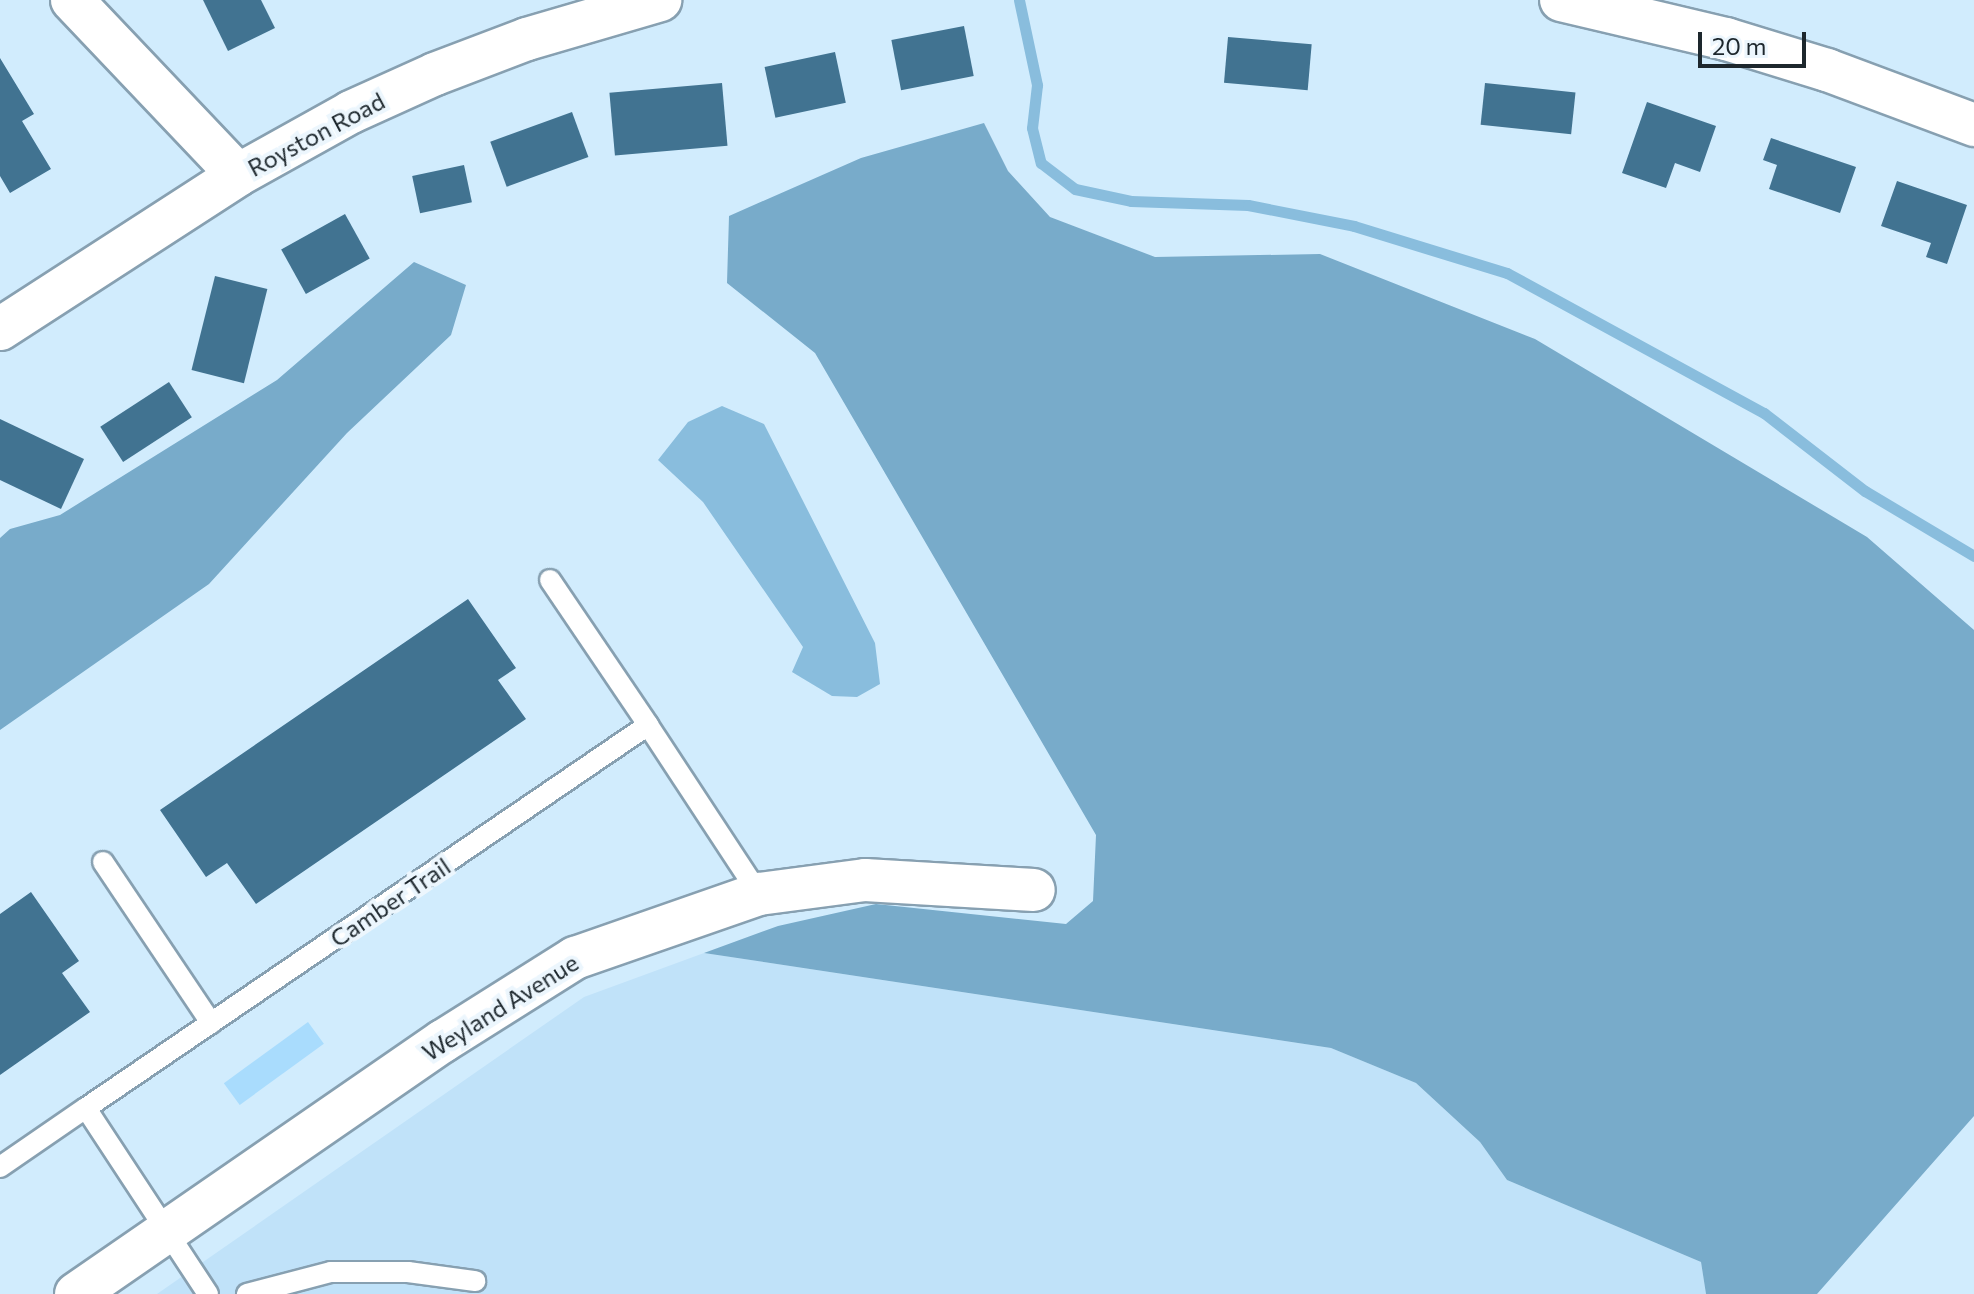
<!DOCTYPE html>
<style>
body{margin:0}
#map{position:relative;width:1974px;height:1294px;overflow:hidden;background:#d1ecfd;font-family:Commissioner,sans-serif}
div>[style]{position:absolute}
.built>*{inset:0;background:#c0e2f9}
.green>*{inset:0;background:#a9dcfd;transform-origin:0 0}
.forest>*{inset:0;background:#78abca}
.water>*{inset:0;background:#89bddd}
.stream>*{height:11px;margin:-5.5px;padding:0 5.5px;transform-origin:5.5px;border-radius:5.5px;background:#89bddd}
.building>*{inset:0;background:#417391;transform-origin:0 0}
.roads{filter:drop-shadow(2px 0 #87a0b1) drop-shadow(-2px 0 #87a0b1) drop-shadow(0 2px #87a0b1) drop-shadow(0 -2px #87a0b1)}
.lane>*{height:20px;margin:-10px;padding:0 10px;transform-origin:10px;border-radius:10px;background:#fff}
.street>*{height:42px;margin:-21px;padding:0 21px;transform-origin:21px;border-radius:21px;background:#fff}
span{translate:-50% -50%;white-space:nowrap;text-align:center;line-height:1.15;-webkit-text-stroke:8px #ecf6fd;paint-order:stroke}
.street-label{font-size:24px;color:#1d272d}
.scale{position:absolute;left:1698px;top:32px;width:108px;height:36px;box-sizing:border-box;border:4px solid #1d272d;border-top:0;padding-left:10px;font-size:24px;line-height:28px;white-space:nowrap;color:#1d272d;-webkit-text-stroke:6px #ecf6fd;paint-order:stroke}
</style>
<div id="map">
<div class="built">
<i style="clip-path:polygon(704px 953px,1331px 1048px,1416px 1083px,1480px 1142px,1507px 1180px,1701px 1262px,1706px 1294px,157px 1294px,584px 997px)"></i>
</div>
<div class="green">
<i style="left:308px;top:1022px;width:27px;height:104px;rotate:54deg"></i>
</div>
<div class="forest">
<i style="clip-path:polygon(984px 123px,1008px 171px,1050px 217px,1155px 257px,1320px 254px,1535px 339px,1867px 537px,1974px 630px,1974px 1116px,1817px 1294px,1706px 1294px,1701px 1262px,1507px 1180px,1480px 1142px,1416px 1083px,1331px 1048px,704px 953px,778px 926px,876px 904px,1066px 924px,1093px 901px,1096px 835px,815px 353px,727px 283px,729px 216px,861px 158px)"></i>
<i style="clip-path:polygon(414px 262px,466px 285px,451px 335px,347px 433px,209px 584px,0 730px,0 538px,10px 529px,60px 515px,277px 380px)"></i>
</div>
<div class="water">
<i style="clip-path:polygon(722px 406px,764px 424px,875px 643px,880px 684px,857px 697px,832px 696px,792px 672px,803px 647px,703px 502px,658px 460px,688px 422px)"></i>
</div>
<div class="stream">
<i style="left:1019px;top:0;width:87px;rotate:78deg"></i>
<i style="left:1037px;top:85px;width:43px;rotate:96.6deg"></i>
<i style="left:1032px;top:128px;width:36px;rotate:76deg"></i>
<i style="left:1041px;top:163px;width:43px;rotate:37.4deg"></i>
<i style="left:1075px;top:189px;width:57px;rotate:12.1deg"></i>
<i style="left:1131px;top:201px;width:117px;rotate:2deg"></i>
<i style="left:1248px;top:205px;width:108px;rotate:11.2deg"></i>
<i style="left:1354px;top:226px;width:160px;rotate:17.1deg"></i>
<i style="left:1507px;top:273px;width:293px;rotate:28.6deg"></i>
<i style="left:1764px;top:413px;width:128px;rotate:37.7deg"></i>
<i style="left:1865px;top:491px;width:127px;rotate:30.8deg"></i>
</div>
<div class="building">
<i style="clip-path:polygon(203px 0,261px 0,275px 28px,228px 51px)"></i>
<i style="left:964px;top:26px;width:51px;height:74px;rotate:79deg"></i>
<i style="left:1228px;top:37px;width:84px;height:46px;rotate:5deg"></i>
<i style="left:835px;top:52px;width:52px;height:72px;rotate:78deg"></i>
<i style="clip-path:polygon(0 58px,34px 114px,22px 121px,51px 169px,10px 193px,0 176px)"></i>
<i style="left:722px;top:83px;width:63px;height:113px;rotate:85deg"></i>
<i style="left:1485px;top:83px;width:91px;height:42px;rotate:6deg"></i>
<i style="clip-path:polygon(1647px 102px,1716px 126px,1700px 172px,1675px 163px,1666px 188px,1622px 173px)"></i>
<i style="left:572px;top:112px;width:48px;height:87px;rotate:70deg"></i>
<i style="clip-path:polygon(1771px 138px,1856px 167px,1840px 213px,1769px 189px,1777px 165px,1763px 160px)"></i>
<i style="left:464px;top:165px;width:38px;height:53px;rotate:78deg"></i>
<i style="clip-path:polygon(1897px 181px,1967px 205px,1947px 264px,1926px 257px,1931px 243px,1881px 226px)"></i>
<i style="left:345px;top:214px;width:51px;height:73px;rotate:61deg"></i>
<i style="left:215px;top:276px;width:54px;height:97px;rotate:14deg"></i>
<i style="left:169px;top:382px;width:42px;height:82px;rotate:57deg"></i>
<i style="clip-path:polygon(0 419px,84px 459px,61px 509px,0 480px)"></i>
<i style="clip-path:polygon(468px 599px,516px 668px,498px 680px,526px 719px,256px 904px,227px 863px,206px 877px,160px 810px)"></i>
<i style="clip-path:polygon(31px 892px,79px 961px,62px 973px,90px 1012px,0 1075px,0 914px)"></i>
</div>
<div class="roads">
<div class="lane">
<i style="left:550px;top:580px;width:175px;rotate:55.9deg"></i>
<i style="left:103px;top:862px;width:194px;rotate:56.1deg"></i>
<i style="left:0;top:1167px;width:104px;rotate:-34.5deg"></i>
<i style="left:208px;top:1294px;width:222px;rotate:-123.3deg"></i>
<i style="left:86px;top:1108px;width:680px;rotate:-34.27deg"></i>
<i style="left:648px;top:725px;width:202px;rotate:56.7deg"></i>
<i style="left:247px;top:1294px;width:87px;rotate:-14.7deg"></i>
<i style="left:331px;top:1272px;width:77px"></i>
<i style="left:408px;top:1272px;width:68px;rotate:7.7deg"></i>
</div>
<div class="street">
<i style="left:72px;top:0;width:241px;rotate:46.5deg"></i>
<i style="left:1561px;top:0;width:170px;rotate:13.3deg"></i>
<i style="left:1726px;top:39px;width:106px;rotate:17.1deg"></i>
<i style="left:1827px;top:70px;width:157px;rotate:20.5deg"></i>
<i style="left:0;top:329px;width:283px;rotate:-32.9deg"></i>
<i style="left:238px;top:175px;width:129px;rotate:-29.1deg"></i>
<i style="left:351px;top:112px;width:92px;rotate:-24.3deg"></i>
<i style="left:435px;top:74px;width:98px;rotate:-20.8deg"></i>
<i style="left:527px;top:39px;width:139px;rotate:-16.3deg"></i>
<i style="left:76px;top:1294px;width:446px;rotate:-34.6deg"></i>
<i style="left:443px;top:1041px;width:156px;rotate:-32.2deg"></i>
<i style="left:575px;top:958px;width:195px;rotate:-19.2deg"></i>
<i style="left:759px;top:894px;width:107px;rotate:-7.5deg"></i>
<i style="left:865px;top:880px;width:169px;rotate:3.4deg"></i>
</div>
</div>
<div class="street-label">
<span style="left:316px;top:134px;rotate:-28deg">Royston Road</span>
<span style="left:390px;top:902px;rotate:-34deg">Camber Trail</span>
<span style="left:500px;top:1007px;rotate:-32deg">Weyland Avenue</span>
</div>
<div class="scale">20 m</div>
</div>
